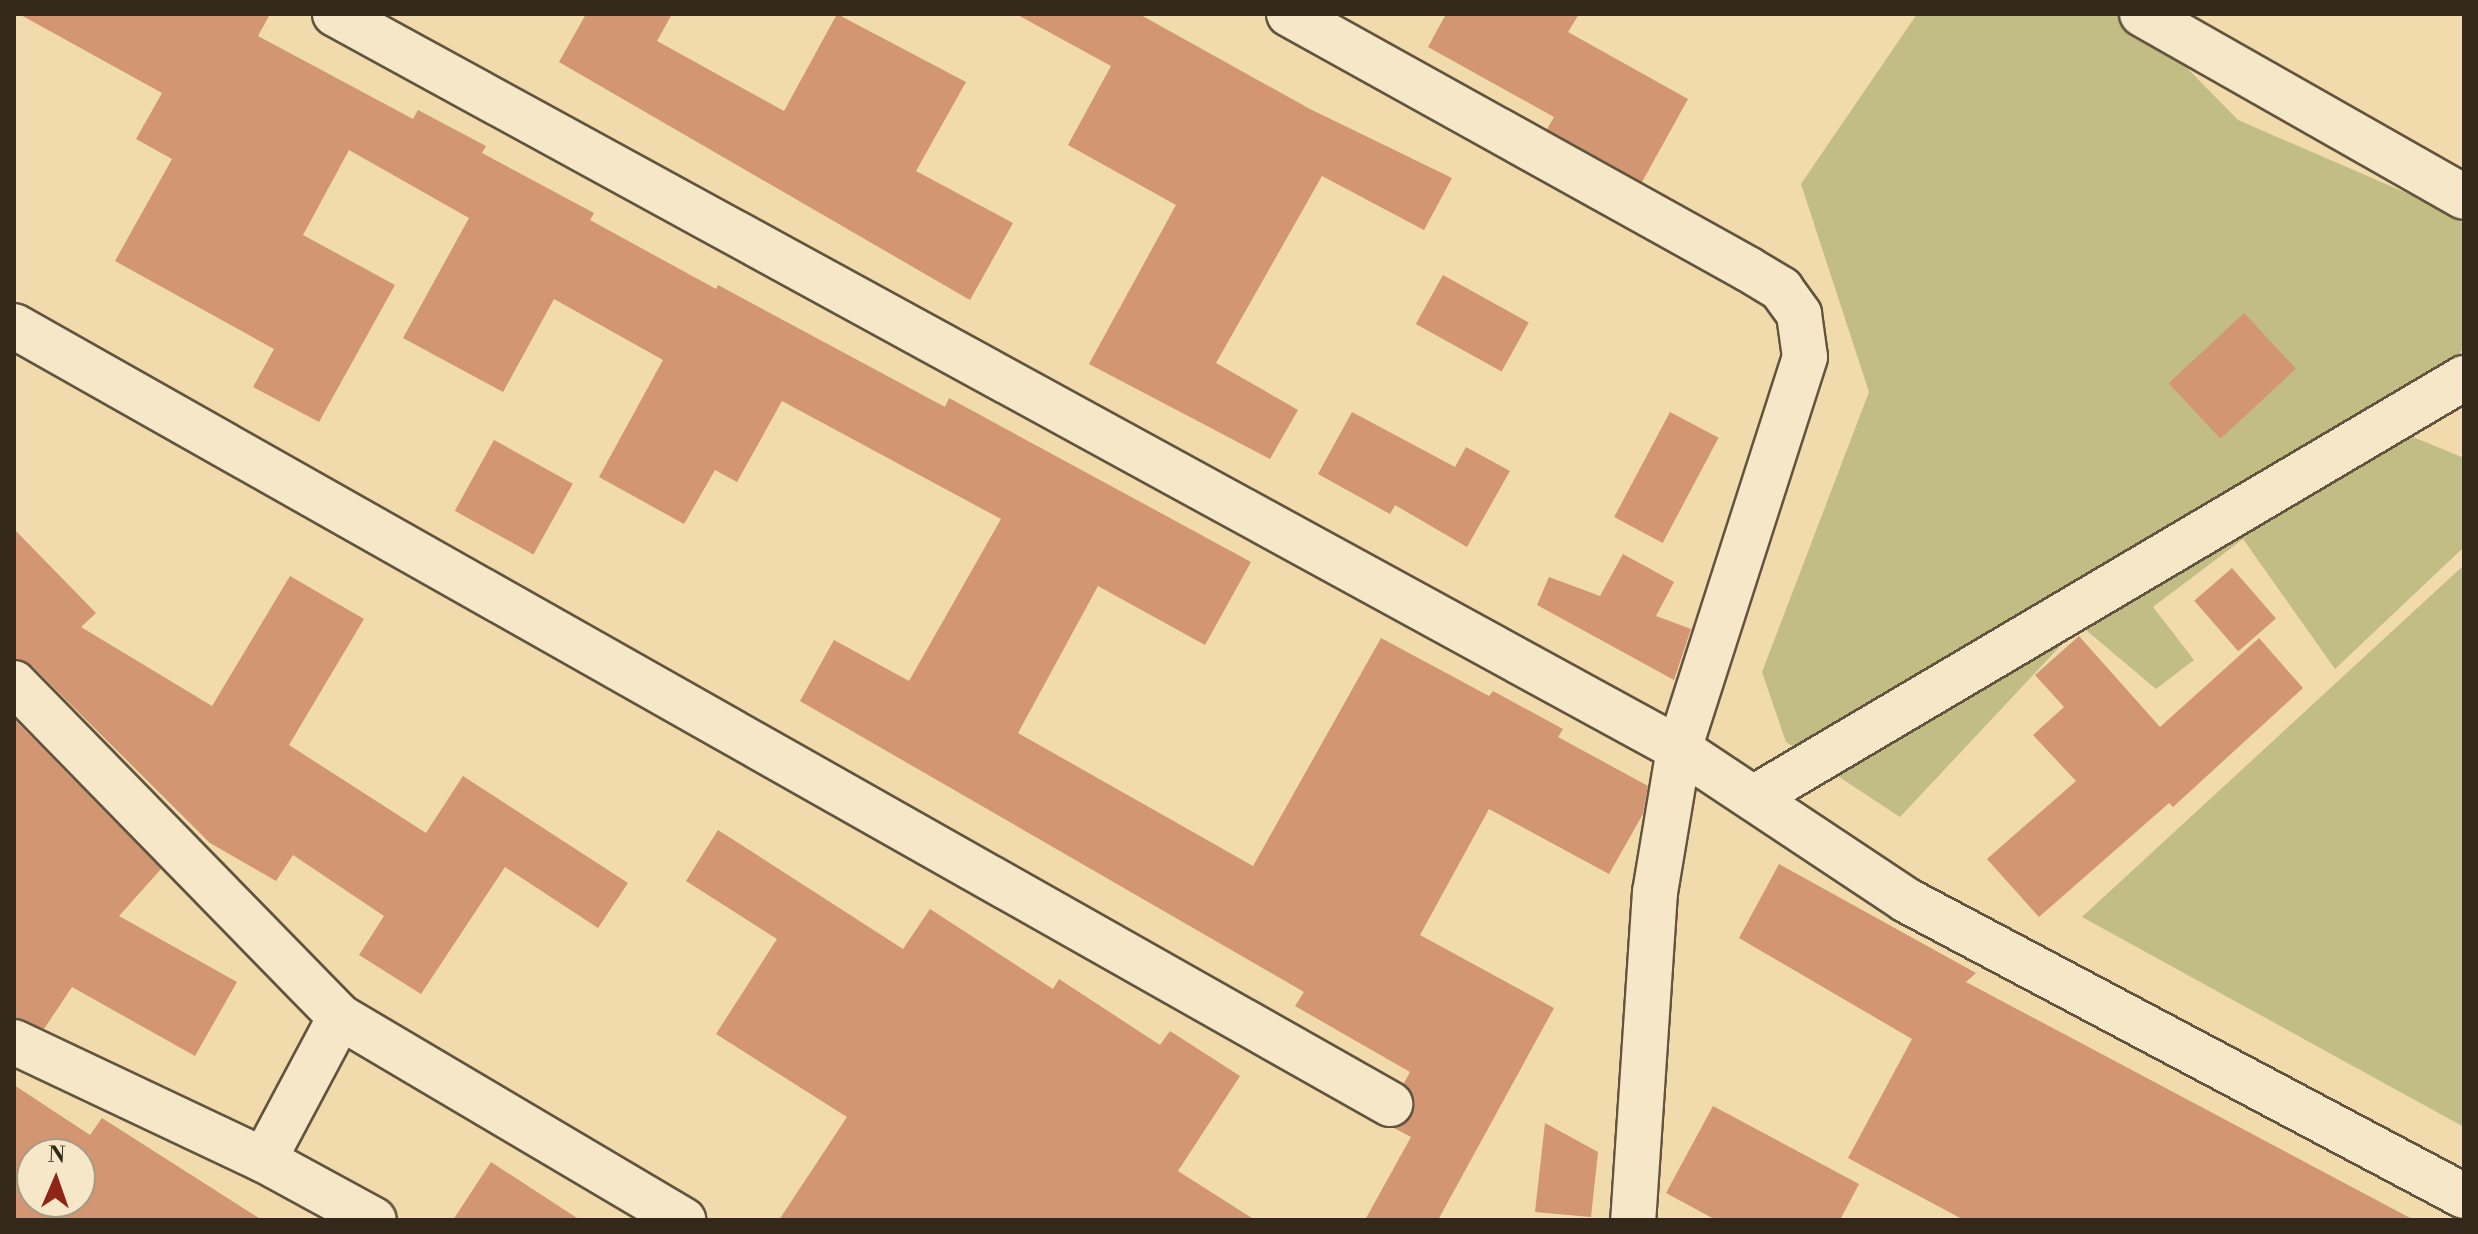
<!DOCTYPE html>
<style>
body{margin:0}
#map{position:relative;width:2478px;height:1234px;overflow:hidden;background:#f1daac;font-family:"Libre Bodoni",serif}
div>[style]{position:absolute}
.green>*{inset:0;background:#c2bd84}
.building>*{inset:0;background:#d29672;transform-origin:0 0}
.roads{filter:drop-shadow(2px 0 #62543e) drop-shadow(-2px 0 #62543e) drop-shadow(0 2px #62543e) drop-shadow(0 -2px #62543e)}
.minor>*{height:44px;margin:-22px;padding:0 22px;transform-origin:22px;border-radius:22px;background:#f6e7c9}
span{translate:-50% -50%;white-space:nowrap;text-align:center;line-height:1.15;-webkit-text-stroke:7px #f6e7c9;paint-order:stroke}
.frame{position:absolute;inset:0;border:16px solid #33281a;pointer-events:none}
.north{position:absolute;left:16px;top:1138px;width:80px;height:80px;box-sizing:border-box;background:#f6e7c9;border:2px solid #a89b83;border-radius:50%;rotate:2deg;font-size:22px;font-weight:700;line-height:32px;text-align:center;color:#33281a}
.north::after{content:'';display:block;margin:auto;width:28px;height:36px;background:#8f2418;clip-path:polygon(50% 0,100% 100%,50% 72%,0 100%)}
</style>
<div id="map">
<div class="green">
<i style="clip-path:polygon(1917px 14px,2134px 14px,2238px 120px,2448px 211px,2464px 225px,2464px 346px,2413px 437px,2464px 458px,2464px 547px,2335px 669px,2243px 539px,2153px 607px,2194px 660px,2156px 689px,2080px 625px,1900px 817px,1786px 742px,1762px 672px,1869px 392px,1801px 184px)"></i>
<i style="clip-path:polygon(2464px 565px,2464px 1127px,2082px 917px)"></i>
</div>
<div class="building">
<i style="clip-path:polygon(19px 14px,270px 14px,258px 36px,413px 119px,418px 110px,486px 146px,482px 153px,594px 213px,590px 220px,716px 289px,718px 285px,945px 407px,949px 398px,1251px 562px,1205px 645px,1098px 586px,1018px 733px,1253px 866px,1381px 638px,1489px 696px,1493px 691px,1563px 729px,1558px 737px,1648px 786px,1643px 814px,1609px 874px,1489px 809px,1420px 935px,1554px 1008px,1438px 1220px,1365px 1220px,1411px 1137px,1394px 1128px,1412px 1116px,1415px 1103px,1404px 1083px,1410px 1072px,1295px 1006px,1304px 992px,800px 701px,834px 640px,909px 681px,1001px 519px,782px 401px,737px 482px,715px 470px,684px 524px,599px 477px,663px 360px,554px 299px,503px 392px,403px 338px,469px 218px,349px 150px,303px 235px,395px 285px,319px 422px,253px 387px,274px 349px,115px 261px,172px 159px,136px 139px,162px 93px)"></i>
<i style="clip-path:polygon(586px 14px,672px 14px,657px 41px,784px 111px,837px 14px,966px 82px,916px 171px,1013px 223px,970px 300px,559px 62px)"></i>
<i style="clip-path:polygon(1016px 14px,1139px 14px,1310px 109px,1452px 178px,1424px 230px,1322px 176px,1216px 363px,1298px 410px,1270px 459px,1089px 364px,1176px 205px,1068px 145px,1111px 66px)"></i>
<i style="clip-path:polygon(1446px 14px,1579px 14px,1568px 32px,1688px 99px,1642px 182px,1547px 129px,1554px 117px,1428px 47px)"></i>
<i style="left:1443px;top:275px;width:98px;height:56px;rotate:29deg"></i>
<i style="left:2244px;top:313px;width:76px;height:103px;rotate:47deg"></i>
<i style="clip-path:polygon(1352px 412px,1455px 467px,1466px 447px,1510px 471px,1467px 547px,1395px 505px,1390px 514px,1318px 474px)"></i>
<i style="left:1670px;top:412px;width:55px;height:119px;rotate:28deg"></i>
<i style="left:494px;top:440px;width:90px;height:81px;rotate:29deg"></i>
<i style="clip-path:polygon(14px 529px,96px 613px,81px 627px,212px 706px,290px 576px,364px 619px,289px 745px,426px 833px,463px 776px,628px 883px,598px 928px,505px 867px,421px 994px,359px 955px,384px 916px,293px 855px,276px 881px,210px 843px,32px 666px,14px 659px)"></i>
<i style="clip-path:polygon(1623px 554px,1674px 582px,1656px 616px,1691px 629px,1674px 680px,1537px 605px,1549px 577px,1600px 596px)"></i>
<i style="left:2232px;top:568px;width:67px;height:50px;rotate:49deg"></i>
<i style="clip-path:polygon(2079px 636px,2160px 727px,2259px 638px,2303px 688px,2173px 807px,2169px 803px,2039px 917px,1987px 859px,2076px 781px,2033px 735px,2064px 707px,2035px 675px)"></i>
<i style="clip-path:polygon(14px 719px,161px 869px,119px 916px,237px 982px,195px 1056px,72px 987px,44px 1029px,14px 1017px)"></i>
<i style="clip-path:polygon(718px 830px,903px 949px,930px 909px,1053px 989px,1059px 979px,1160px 1045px,1170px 1031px,1240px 1076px,1178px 1171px,1255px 1220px,779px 1220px,847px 1117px,716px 1034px,777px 939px,686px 881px)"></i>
<i style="clip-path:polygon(1779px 864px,1976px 973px,1966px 982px,2414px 1220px,1964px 1220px,1848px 1158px,1912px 1039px,1739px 938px)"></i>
<i style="clip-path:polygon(evenodd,14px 1085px,90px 1135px,102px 1118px,262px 1220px,14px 1220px,14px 1085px,32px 1154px,80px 1154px,80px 1202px,32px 1202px,32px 1154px)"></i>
<i style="clip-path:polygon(1713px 1106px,1859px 1184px,1840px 1220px,1716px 1220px,1666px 1193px)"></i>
<i style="clip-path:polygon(1545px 1123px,1598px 1152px,1591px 1217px,1535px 1212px)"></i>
<i style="clip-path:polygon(491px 1162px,580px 1220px,453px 1220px)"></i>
</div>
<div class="roads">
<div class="minor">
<i style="left:335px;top:14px;width:1532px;rotate:28.67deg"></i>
<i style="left:1679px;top:749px;width:273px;rotate:33.6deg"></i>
<i style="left:1906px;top:900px;width:632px;rotate:27.94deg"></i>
<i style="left:1289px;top:14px;width:525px;rotate:29.05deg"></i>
<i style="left:1748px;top:269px;width:39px;rotate:31deg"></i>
<i style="left:1781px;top:289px;width:31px;rotate:54deg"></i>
<i style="left:1799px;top:314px;width:43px;rotate:82.1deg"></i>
<i style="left:1805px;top:357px;width:412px;rotate:107.8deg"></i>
<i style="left:1679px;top:749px;width:145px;rotate:99.5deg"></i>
<i style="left:1655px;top:892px;width:329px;rotate:93.8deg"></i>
<i style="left:2142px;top:14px;width:370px;rotate:29.6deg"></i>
<i style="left:14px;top:326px;width:1581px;rotate:29.48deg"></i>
<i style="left:14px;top:683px;width:467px;rotate:45.7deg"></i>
<i style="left:340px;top:1017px;width:162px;rotate:118deg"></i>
<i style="left:1755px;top:797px;width:824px;rotate:-30.58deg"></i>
<i style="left:340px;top:1017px;width:399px;rotate:30.6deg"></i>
<i style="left:14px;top:1042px;width:276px;rotate:25.3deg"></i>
<i style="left:264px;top:1160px;width:125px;rotate:28.6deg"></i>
</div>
</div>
<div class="frame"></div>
<div class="north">N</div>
</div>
